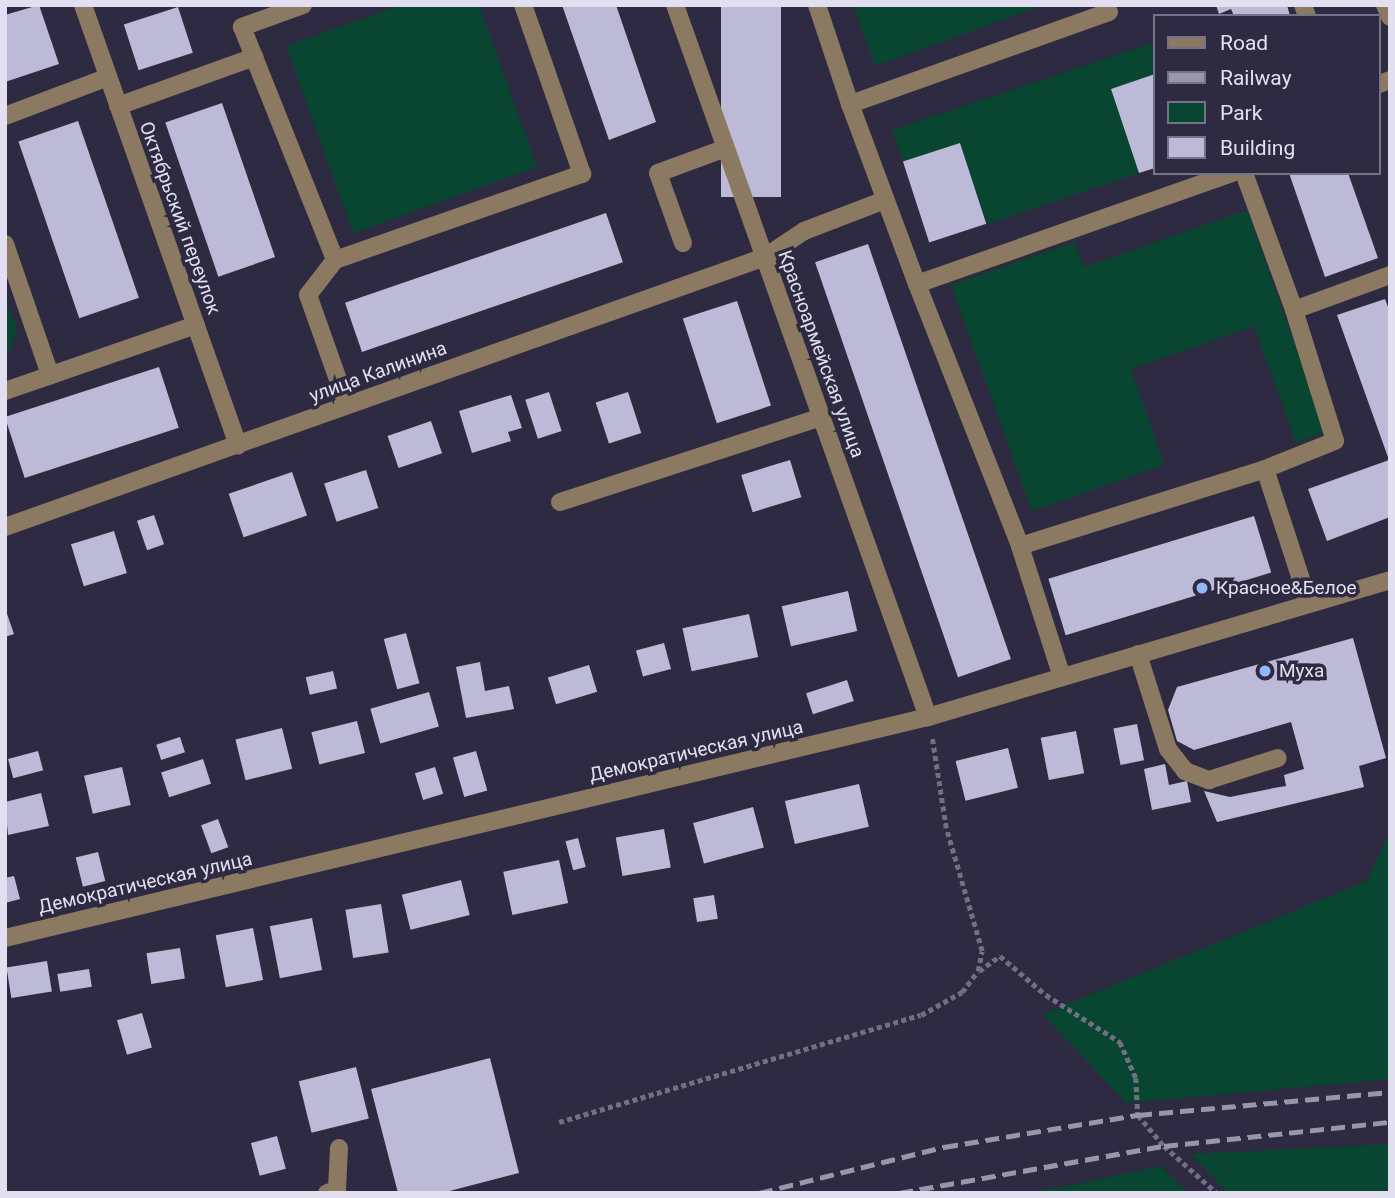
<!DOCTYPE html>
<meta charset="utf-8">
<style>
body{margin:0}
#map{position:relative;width:1395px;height:1198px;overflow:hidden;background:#2d2a41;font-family:Roboto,sans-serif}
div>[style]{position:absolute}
.green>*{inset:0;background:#084631}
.building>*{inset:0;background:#bdbad8;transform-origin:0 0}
.path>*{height:4.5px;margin-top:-2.25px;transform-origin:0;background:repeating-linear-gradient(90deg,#726f83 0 5px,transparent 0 8.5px)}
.minor>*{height:18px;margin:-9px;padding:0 9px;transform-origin:9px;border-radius:9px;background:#8b7961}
.rail>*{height:5px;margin-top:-2.5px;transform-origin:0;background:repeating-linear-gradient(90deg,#9896a9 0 14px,transparent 0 21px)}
.dots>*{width:19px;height:19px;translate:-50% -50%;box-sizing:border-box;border:4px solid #2d2a41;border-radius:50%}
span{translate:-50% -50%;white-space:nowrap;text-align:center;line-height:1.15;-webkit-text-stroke:7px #2d2a41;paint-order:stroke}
.street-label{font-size:19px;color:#e2e0f0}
.poi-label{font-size:19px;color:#e2e0f0}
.left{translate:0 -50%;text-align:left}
.frame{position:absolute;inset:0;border:7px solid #e2e0f0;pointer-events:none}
.legend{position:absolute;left:1153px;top:14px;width:228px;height:161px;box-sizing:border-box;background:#2d2a41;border:2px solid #757387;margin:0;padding:9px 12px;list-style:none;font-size:21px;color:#e2e0f0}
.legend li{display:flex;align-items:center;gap:14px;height:35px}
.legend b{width:35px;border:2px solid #757387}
</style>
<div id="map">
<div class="green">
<i style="clip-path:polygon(400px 5px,479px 5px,537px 167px,353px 233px,286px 46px)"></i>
<i style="clip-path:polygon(853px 5px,1044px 5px,875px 66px)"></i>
<i style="clip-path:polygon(1155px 42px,1155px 74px,1111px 89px,1139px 173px,987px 224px,960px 144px,903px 162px,892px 130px)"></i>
<i style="clip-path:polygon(1247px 210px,1326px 432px,1296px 443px,1254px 326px,1131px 369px,1164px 465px,1032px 511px,951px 285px,1074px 242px,1084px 267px)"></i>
<i style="clip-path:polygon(5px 297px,17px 328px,11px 350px,5px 352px)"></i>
<i style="clip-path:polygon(1386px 839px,1390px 840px,1390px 1079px,1126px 1103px,1043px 1014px,1367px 881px)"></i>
<i style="clip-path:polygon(1390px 1144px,1390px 1193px,1228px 1193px,1191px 1154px)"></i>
<i style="clip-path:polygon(1160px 1166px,1189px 1193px,1024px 1193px,1078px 1184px)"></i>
</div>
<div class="building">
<i style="clip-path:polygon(39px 5px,59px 64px,5px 82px,5px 15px)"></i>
<i style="clip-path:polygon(562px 5px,616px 5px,656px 122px,609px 140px)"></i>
<i style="left:721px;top:5px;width:60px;height:192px"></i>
<i style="clip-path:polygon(1216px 5px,1287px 5px,1290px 16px,1234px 16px,1231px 9px,1219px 14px)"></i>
<i style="left:178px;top:7px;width:48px;height:57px;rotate:72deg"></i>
<i style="clip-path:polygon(1155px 74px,1155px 168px,1139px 173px,1111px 89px)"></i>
<i style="left:222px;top:103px;width:163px;height:60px;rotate:71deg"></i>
<i style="left:78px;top:121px;width:187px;height:63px;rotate:71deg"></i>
<i style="left:960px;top:143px;width:85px;height:60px;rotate:72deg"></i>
<i style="clip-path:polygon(1289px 173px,1348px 173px,1378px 258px,1325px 277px)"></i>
<i style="left:606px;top:213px;width:52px;height:276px;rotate:71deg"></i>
<i style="left:868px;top:244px;width:439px;height:56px;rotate:71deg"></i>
<i style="clip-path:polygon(1385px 299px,1390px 312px,1390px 517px,1327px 541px,1308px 489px,1389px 460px,1337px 315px)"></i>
<i style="left:737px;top:301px;width:110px;height:57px;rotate:72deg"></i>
<i style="left:159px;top:367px;width:64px;height:162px;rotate:72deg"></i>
<i style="left:549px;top:392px;width:41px;height:25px;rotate:72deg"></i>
<i style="left:628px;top:392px;width:43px;height:34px;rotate:72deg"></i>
<i style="clip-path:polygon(511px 395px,522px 428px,508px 432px,511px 441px,472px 453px,459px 411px)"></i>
<i style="left:431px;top:421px;width:34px;height:46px;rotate:71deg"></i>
<i style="left:790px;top:460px;width:39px;height:51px;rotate:73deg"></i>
<i style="left:366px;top:470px;width:40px;height:44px;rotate:72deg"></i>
<i style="left:292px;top:472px;width:46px;height:67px;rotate:71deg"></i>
<i style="left:154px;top:515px;width:31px;height:18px;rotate:71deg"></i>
<i style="left:1254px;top:516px;width:59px;height:215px;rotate:73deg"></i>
<i style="left:114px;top:531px;width:44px;height:45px;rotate:73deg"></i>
<i style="left:848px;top:591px;width:41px;height:68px;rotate:77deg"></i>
<i style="clip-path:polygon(5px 608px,14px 634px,5px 637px)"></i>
<i style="left:749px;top:614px;width:44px;height:68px;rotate:78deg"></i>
<i style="left:406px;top:633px;width:52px;height:23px;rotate:75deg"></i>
<i style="clip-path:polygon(1353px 638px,1386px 758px,1359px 766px,1364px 787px,1217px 822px,1204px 791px,1230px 797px,1274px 788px,1286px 786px,1284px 775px,1304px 769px,1291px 722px,1194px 750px,1177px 741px,1168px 710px,1177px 687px)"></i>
<i style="left:664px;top:643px;width:27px;height:29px;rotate:75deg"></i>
<i style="clip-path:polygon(480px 662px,485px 691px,509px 686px,514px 709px,466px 718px,456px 667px)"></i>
<i style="left:589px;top:665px;width:28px;height:43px;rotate:73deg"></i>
<i style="left:333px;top:671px;width:18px;height:28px;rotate:77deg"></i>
<i style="left:847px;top:680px;width:22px;height:43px;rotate:72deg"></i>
<i style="left:429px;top:692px;width:36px;height:61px;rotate:74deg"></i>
<i style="left:357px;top:721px;width:33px;height:47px;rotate:76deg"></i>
<i style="left:1137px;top:724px;width:37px;height:24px;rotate:79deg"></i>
<i style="left:282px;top:728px;width:42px;height:48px;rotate:76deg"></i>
<i style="left:1076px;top:731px;width:43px;height:36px;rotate:79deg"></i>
<i style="left:180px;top:737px;width:16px;height:25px;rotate:72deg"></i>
<i style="left:1008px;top:748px;width:41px;height:54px;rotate:76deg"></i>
<i style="left:38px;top:751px;width:20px;height:31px;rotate:75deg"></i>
<i style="left:476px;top:751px;width:41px;height:24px;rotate:74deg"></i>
<i style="left:203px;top:759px;width:26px;height:44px;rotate:72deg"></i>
<i style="clip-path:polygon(1165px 764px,1169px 785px,1187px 781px,1191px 802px,1152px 810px,1144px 769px)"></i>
<i style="left:122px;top:767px;width:39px;height:39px;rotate:77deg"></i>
<i style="left:435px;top:767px;width:28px;height:21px;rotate:73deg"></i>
<i style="left:859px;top:784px;width:44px;height:76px;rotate:77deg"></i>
<i style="clip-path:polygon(41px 793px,49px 826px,8px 835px,5px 802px)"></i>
<i style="left:753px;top:807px;width:42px;height:62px;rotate:75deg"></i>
<i style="left:218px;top:819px;width:30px;height:18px;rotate:70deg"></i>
<i style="left:664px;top:829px;width:39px;height:49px;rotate:80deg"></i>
<i style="left:578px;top:838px;width:30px;height:13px;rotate:75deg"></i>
<i style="left:98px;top:852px;width:30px;height:23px;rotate:76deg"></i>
<i style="left:559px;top:860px;width:44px;height:57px;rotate:78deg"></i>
<i style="clip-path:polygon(14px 876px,20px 899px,5px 903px,5px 878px)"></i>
<i style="left:461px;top:880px;width:36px;height:61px;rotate:76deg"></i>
<i style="left:714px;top:895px;width:24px;height:21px;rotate:81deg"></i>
<i style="left:381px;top:904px;width:49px;height:36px;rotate:81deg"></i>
<i style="left:312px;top:918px;width:53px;height:43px;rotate:79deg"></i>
<i style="left:253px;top:928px;width:53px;height:38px;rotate:79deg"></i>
<i style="left:180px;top:948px;width:31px;height:34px;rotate:81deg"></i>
<i style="left:47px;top:961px;width:31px;height:41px;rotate:81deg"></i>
<i style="left:89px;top:969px;width:18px;height:32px;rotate:81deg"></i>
<i style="left:142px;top:1013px;width:36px;height:26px;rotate:74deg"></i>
<i style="clip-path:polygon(490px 1058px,519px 1173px,442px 1193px,398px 1193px,371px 1089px)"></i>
<i style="left:356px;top:1067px;width:53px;height:59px;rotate:76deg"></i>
<i style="left:277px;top:1136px;width:34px;height:27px;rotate:75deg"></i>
</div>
<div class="path">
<i style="left:979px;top:971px;width:26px;rotate:-36deg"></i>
<i style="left:1000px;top:956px;width:60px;rotate:40.3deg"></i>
<i style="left:1046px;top:995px;width:88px;rotate:32.4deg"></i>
<i style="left:1120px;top:1042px;width:39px;rotate:66deg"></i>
<i style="left:1136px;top:1078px;width:37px;rotate:87deg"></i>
<i style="left:1138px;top:1115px;width:40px;rotate:50deg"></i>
<i style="left:1164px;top:1146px;width:71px;rotate:41.6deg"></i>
<i style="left:559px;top:1122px;width:377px;rotate:-16.5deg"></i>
<i style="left:921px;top:1015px;width:47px;rotate:-29.3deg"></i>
<i style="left:962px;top:992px;width:26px;rotate:-53deg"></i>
<i style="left:978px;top:971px;width:20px;rotate:-79deg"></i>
<i style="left:982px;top:951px;width:128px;rotate:-106.3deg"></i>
<i style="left:946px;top:828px;width:91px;rotate:-98.8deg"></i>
</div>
<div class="minor">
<i style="left:83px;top:5px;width:467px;rotate:70.6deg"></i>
<i style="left:303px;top:5px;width:65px;rotate:160.2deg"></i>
<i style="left:242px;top:27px;width:251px;rotate:68.2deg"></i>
<i style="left:675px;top:5px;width:756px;rotate:70.44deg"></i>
<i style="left:817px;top:5px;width:104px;rotate:71.6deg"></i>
<i style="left:1303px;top:5px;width:12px;rotate:70deg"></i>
<i style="left:1385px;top:5px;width:13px;rotate:67deg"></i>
<i style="left:1109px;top:12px;width:275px;rotate:160.4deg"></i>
<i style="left:850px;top:104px;width:192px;rotate:69.6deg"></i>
<i style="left:917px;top:284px;width:334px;rotate:-19.4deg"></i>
<i style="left:1379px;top:84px;width:12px;rotate:-20deg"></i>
<i style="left:118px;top:106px;width:145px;rotate:-19.8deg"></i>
<i style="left:5px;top:116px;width:110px;rotate:-20.7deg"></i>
<i style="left:1244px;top:173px;width:146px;rotate:69.9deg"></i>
<i style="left:1294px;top:310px;width:137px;rotate:72.6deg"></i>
<i style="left:1335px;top:441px;width:75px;rotate:158.2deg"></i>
<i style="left:683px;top:243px;width:74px;rotate:-109.7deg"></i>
<i style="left:658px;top:173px;width:72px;rotate:-20.2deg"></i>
<i style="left:5px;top:244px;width:139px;rotate:71deg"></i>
<i style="left:917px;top:284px;width:282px;rotate:68.5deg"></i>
<i style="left:1294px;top:310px;width:102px;rotate:-20deg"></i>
<i style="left:5px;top:391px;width:202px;rotate:-19.1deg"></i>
<i style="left:347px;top:405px;width:117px;rotate:-109.5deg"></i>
<i style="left:308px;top:295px;width:44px;rotate:-52.4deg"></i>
<i style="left:335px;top:260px;width:262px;rotate:-19.2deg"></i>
<i style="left:582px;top:174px;width:179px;rotate:-109.2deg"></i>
<i style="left:560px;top:502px;width:275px;rotate:-18deg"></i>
<i style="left:5px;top:527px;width:807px;rotate:-19.56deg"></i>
<i style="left:765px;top:257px;width:47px;rotate:-33.7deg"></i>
<i style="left:804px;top:231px;width:87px;rotate:-20.9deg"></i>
<i style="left:1138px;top:654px;width:100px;rotate:72.5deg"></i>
<i style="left:1168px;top:749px;width:28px;rotate:52deg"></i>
<i style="left:1185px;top:771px;width:26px;rotate:21deg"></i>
<i style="left:1209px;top:780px;width:72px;rotate:-17.7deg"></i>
<i style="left:1062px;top:677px;width:138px;rotate:-107.8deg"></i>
<i style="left:1020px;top:546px;width:257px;rotate:-17.4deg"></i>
<i style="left:1265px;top:469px;width:142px;rotate:71.9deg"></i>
<i style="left:5px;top:938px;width:949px;rotate:-13.47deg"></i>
<i style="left:928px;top:717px;width:482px;rotate:-16.5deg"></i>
<i style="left:327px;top:1193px;width:10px;rotate:-17deg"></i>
<i style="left:337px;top:1190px;width:42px;rotate:-87.3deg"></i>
</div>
<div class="rail">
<i style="left:759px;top:1193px;width:191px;rotate:-14deg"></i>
<i style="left:944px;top:1147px;width:197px;rotate:-9.4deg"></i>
<i style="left:1138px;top:1115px;width:253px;rotate:-5.2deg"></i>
<i style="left:899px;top:1193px;width:269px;rotate:-10.1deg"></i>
<i style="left:1164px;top:1146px;width:227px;rotate:-6.1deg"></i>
</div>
<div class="dots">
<i style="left:1202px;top:588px;background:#93b7fd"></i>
<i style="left:1265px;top:671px;background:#93b7fd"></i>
</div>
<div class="street-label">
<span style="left:180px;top:218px;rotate:70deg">Октябрьский переулок</span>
<span style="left:821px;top:354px;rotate:70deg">Красноармейская улица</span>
<span style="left:378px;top:372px;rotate:-20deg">улица Калинина</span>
<span style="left:696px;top:751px;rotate:-13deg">Демократическая улица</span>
<span style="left:145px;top:883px;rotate:-13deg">Демократическая улица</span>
</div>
<div class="poi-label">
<span class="left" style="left:1216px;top:588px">Красное&amp;Белое</span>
<span class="left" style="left:1279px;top:671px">Муха</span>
</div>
<div class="frame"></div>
<ul class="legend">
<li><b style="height:9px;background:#8b7961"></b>Road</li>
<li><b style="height:9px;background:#9896a9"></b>Railway</li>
<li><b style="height:19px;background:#084631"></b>Park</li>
<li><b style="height:19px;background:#bdbad8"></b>Building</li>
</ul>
</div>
